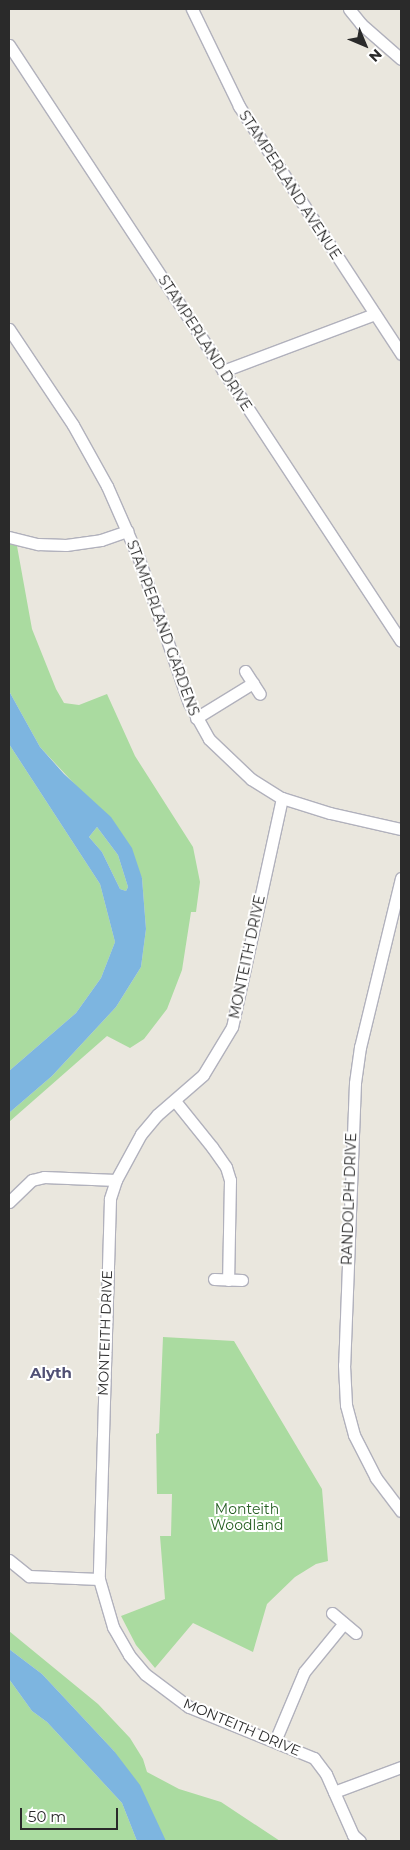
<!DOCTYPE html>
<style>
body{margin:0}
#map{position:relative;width:410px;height:1850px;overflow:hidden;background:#eae7de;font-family:Montserrat,sans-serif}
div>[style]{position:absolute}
.green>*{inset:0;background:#aadba0}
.water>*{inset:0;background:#7db5e0}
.roads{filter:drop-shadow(1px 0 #b1b1bc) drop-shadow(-1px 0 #b1b1bc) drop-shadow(0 1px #b1b1bc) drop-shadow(0 -1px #b1b1bc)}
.minor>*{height:11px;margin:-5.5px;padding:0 5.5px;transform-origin:5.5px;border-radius:5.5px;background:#fff}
span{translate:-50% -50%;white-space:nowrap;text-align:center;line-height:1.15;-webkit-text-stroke:4px #fff;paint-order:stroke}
.street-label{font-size:14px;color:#2a2a2a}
.park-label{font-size:14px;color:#255e22}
.neighbourhood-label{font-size:15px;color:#505075;font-weight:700}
.frame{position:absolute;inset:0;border:10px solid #2a2a2a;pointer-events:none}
.north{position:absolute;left:340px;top:20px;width:50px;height:50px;-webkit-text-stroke:4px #fff;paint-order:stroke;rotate:135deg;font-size:14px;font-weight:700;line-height:20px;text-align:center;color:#2a2a2a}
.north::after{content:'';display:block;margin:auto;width:18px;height:22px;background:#2a2a2a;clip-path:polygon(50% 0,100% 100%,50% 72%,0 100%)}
.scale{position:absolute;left:20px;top:1808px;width:98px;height:22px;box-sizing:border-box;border:2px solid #2a2a2a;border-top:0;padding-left:6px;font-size:15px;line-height:18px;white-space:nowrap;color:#2a2a2a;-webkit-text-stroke:4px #fff;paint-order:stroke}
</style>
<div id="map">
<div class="green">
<i style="clip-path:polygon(9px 543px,17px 546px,32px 629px,56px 689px,64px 703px,79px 705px,107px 694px,135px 756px,193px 847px,200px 882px,196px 912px,191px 912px,182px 970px,167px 1009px,144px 1039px,130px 1048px,107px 1036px,9px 1122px,9px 1113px,52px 1076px,116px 1007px,141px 967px,146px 929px,142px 878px,81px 791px,40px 747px,9px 691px)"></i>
<i style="clip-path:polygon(9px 744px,100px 884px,115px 942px,101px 978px,76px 1013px,9px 1071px)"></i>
<i style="clip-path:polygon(97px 827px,118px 855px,128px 887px,126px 891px,120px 889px,102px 852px,89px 837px)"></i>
<i style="clip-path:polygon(163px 1337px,234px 1341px,322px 1489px,328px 1561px,316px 1564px,295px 1577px,267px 1604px,253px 1652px,193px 1623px,155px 1668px,136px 1645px,121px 1616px,165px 1599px,160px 1536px,171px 1536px,172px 1494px,157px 1494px,156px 1434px,159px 1433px)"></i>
<i style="clip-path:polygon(9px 1631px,98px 1704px,130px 1738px,143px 1759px,147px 1772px,179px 1789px,221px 1802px,280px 1841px,151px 1841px,114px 1751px,42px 1674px,9px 1649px)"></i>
<i style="clip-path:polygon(9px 1679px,32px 1711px,47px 1722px,122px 1803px,137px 1841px,9px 1841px)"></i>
</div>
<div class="water">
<i style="clip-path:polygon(evenodd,9px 691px,40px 747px,64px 774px,111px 817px,132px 848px,142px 878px,146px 929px,141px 967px,116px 1007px,52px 1076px,9px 1113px,9px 1071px,76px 1013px,101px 978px,115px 942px,100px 884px,9px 744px,9px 691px,97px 827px,118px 855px,128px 887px,126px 891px,120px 889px,102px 852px,89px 837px,97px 827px)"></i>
<i style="clip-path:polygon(9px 1649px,42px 1674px,114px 1751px,140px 1785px,166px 1841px,137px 1841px,122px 1803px,47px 1722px,32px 1711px,9px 1679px)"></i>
</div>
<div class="roads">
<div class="minor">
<i style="left:192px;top:9px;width:108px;rotate:64.1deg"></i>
<i style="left:239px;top:106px;width:296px;rotate:56.8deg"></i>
<i style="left:349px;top:9px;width:19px;rotate:51deg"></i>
<i style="left:361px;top:24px;width:53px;rotate:41.2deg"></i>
<i style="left:9px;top:45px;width:713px;rotate:56.67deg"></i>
<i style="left:9px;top:329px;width:115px;rotate:56.3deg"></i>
<i style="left:73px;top:425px;width:70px;rotate:60.9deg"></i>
<i style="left:107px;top:486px;width:80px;rotate:66.3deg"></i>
<i style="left:139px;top:559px;width:152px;rotate:70.9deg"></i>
<i style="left:189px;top:703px;width:41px;rotate:60.9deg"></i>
<i style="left:209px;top:739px;width:58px;rotate:43.6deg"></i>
<i style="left:251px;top:779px;width:36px;rotate:32deg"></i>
<i style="left:282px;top:798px;width:50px;rotate:17.4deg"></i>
<i style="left:330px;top:813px;width:73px;rotate:12.7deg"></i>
<i style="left:223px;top:371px;width:162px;rotate:-20.6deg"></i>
<i style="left:9px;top:537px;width:30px;rotate:14deg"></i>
<i style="left:38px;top:544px;width:28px;rotate:2deg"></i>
<i style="left:66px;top:545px;width:35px;rotate:-8deg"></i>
<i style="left:101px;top:540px;width:28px;rotate:-19deg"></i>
<i style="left:245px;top:671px;width:27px;rotate:57deg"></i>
<i style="left:196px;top:718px;width:67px;rotate:-31.6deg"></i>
<i style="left:282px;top:798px;width:234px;rotate:102.3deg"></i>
<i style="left:232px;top:1027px;width:56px;rotate:121.1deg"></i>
<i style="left:203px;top:1075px;width:61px;rotate:139deg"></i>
<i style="left:157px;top:1115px;width:25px;rotate:130deg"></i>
<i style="left:141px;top:1134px;width:52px;rotate:118.5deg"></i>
<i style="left:116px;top:1180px;width:20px;rotate:108deg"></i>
<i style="left:110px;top:1199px;width:380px;rotate:91.7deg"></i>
<i style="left:99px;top:1579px;width:50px;rotate:73.7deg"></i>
<i style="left:113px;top:1627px;width:32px;rotate:60deg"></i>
<i style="left:129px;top:1655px;width:25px;rotate:50deg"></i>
<i style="left:145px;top:1674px;width:55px;rotate:36.9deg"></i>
<i style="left:189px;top:1707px;width:135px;rotate:22.2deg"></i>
<i style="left:314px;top:1758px;width:20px;rotate:53deg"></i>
<i style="left:326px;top:1774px;width:67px;rotate:66.1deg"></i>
<i style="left:353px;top:1835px;width:9px;rotate:41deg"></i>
<i style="left:401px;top:878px;width:174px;rotate:103.6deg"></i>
<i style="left:360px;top:1047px;width:36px;rotate:98deg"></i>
<i style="left:355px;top:1083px;width:282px;rotate:92.2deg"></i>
<i style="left:344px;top:1365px;width:40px;rotate:87.1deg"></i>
<i style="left:346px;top:1405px;width:31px;rotate:75deg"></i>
<i style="left:354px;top:1435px;width:48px;rotate:62.9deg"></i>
<i style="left:376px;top:1478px;width:41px;rotate:52.9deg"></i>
<i style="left:175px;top:1101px;width:59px;rotate:51.2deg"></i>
<i style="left:212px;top:1147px;width:24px;rotate:55deg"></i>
<i style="left:226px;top:1167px;width:14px;rotate:73deg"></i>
<i style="left:230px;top:1180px;width:100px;rotate:91.1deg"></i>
<i style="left:9px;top:1202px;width:32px;rotate:-44deg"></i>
<i style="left:32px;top:1180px;width:12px;rotate:-14deg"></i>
<i style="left:44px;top:1177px;width:72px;rotate:2.4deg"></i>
<i style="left:214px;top:1279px;width:28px;rotate:2deg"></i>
<i style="left:9px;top:1560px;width:26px;rotate:39deg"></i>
<i style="left:29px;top:1576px;width:70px;rotate:2.5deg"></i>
<i style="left:332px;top:1613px;width:31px;rotate:40deg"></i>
<i style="left:275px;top:1741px;width:75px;rotate:-67.2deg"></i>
<i style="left:304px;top:1672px;width:63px;rotate:-50.8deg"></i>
<i style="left:334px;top:1792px;width:72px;rotate:-20.5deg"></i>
</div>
</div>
<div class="street-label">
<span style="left:290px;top:185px;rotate:57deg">STAMPERLAND AVENUE</span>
<span style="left:205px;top:343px;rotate:57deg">STAMPERLAND DRIVE</span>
<span style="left:163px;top:628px;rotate:70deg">STAMPERLAND GARDENS</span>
<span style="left:247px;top:957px;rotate:-78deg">MONTEITH DRIVE</span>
<span style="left:349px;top:1199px;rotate:-88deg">RANDOLPH DRIVE</span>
<span style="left:105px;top:1333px;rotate:-88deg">MONTEITH DRIVE</span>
<span style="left:242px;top:1727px;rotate:23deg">MONTEITH DRIVE</span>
</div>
<div class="park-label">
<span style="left:247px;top:1517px">Monteith<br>Woodland</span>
</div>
<div class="neighbourhood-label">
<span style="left:51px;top:1373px">Alyth</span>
</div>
<div class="frame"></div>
<div class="north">N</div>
<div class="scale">50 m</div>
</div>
